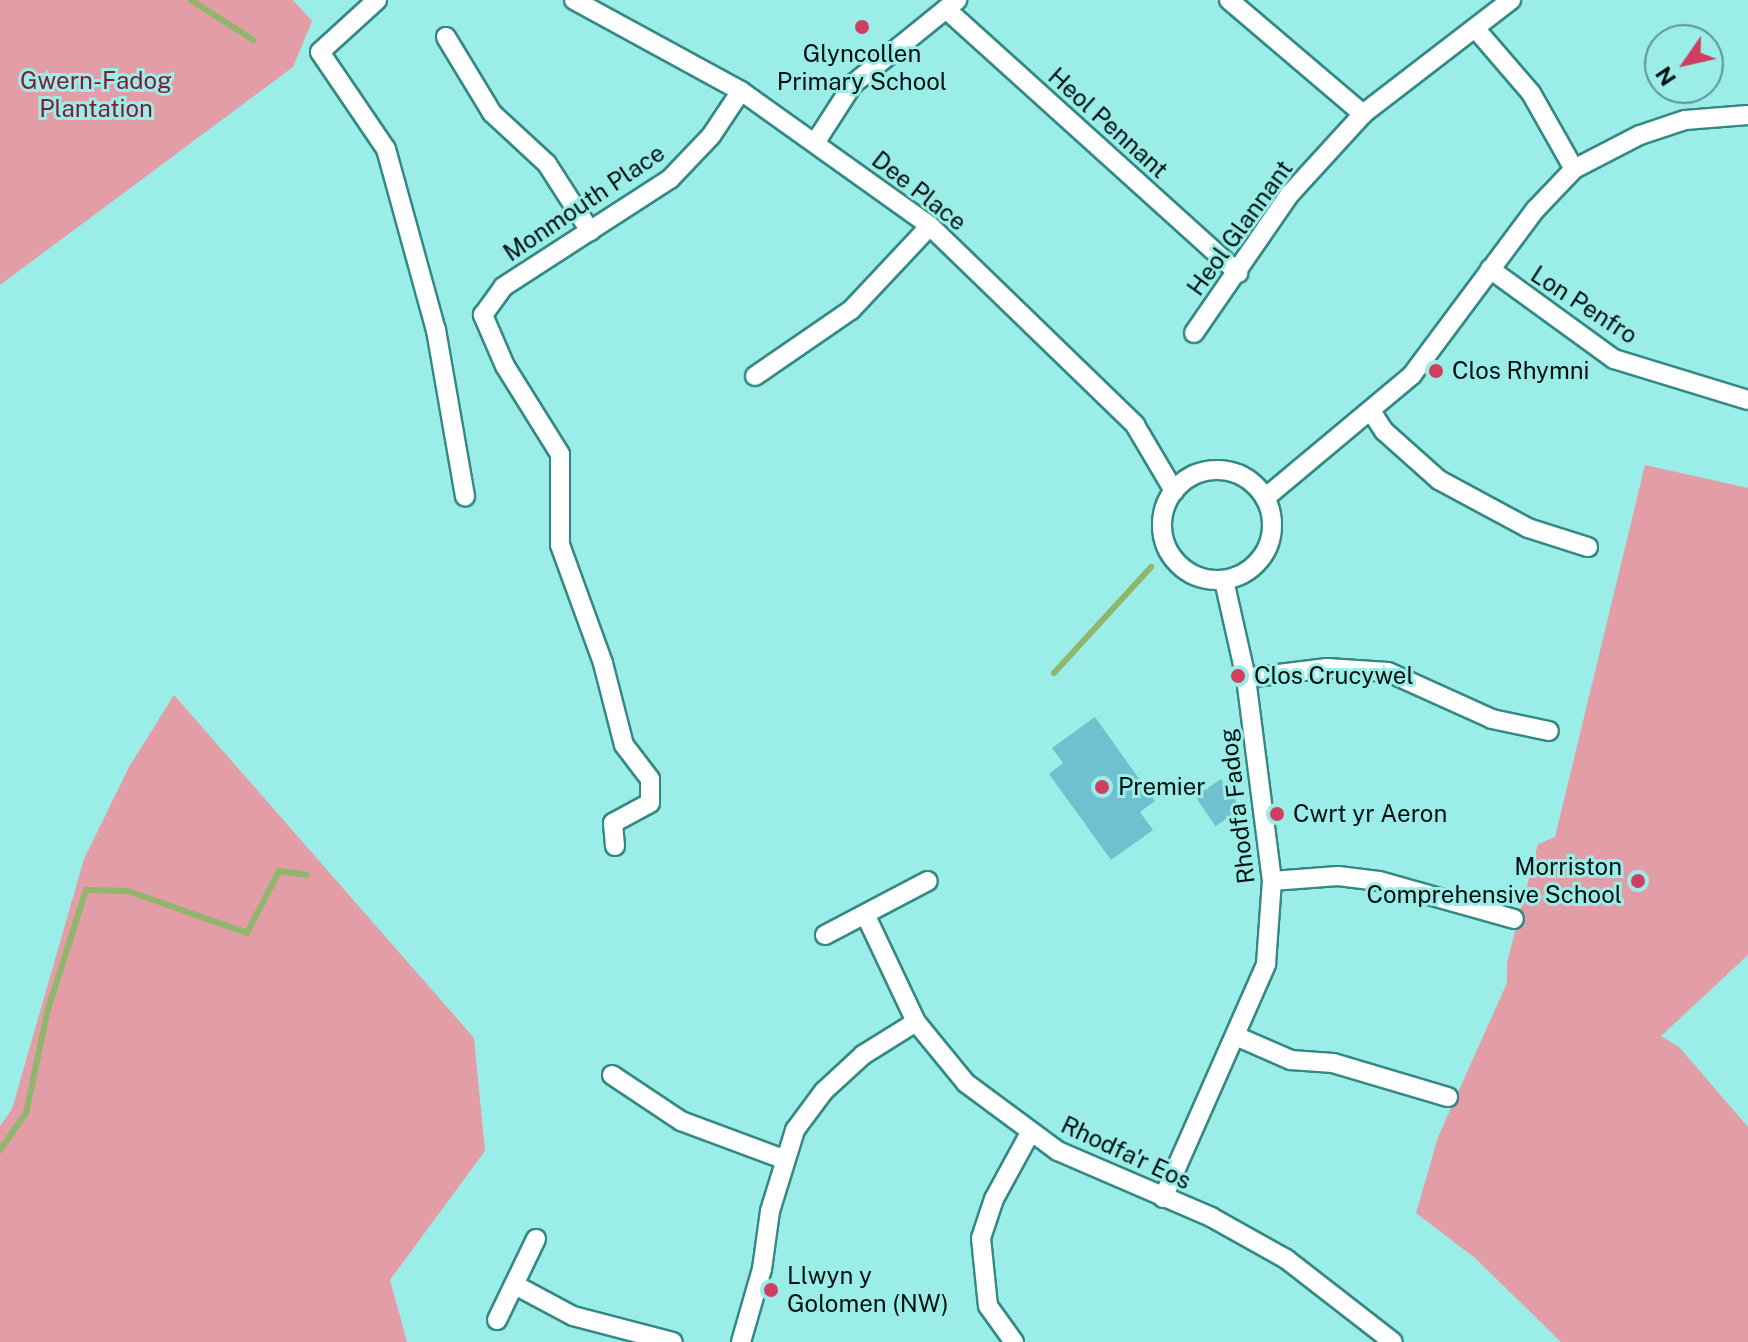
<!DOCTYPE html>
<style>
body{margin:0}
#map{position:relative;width:1748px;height:1342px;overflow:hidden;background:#9bede8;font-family:"Public Sans",sans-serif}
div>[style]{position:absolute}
.green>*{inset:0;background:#e29da6}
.stream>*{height:6px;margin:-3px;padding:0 3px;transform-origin:3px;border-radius:3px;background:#8fb66b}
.building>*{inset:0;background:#71c0cf;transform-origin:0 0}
.roads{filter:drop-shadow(2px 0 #358985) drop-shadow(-2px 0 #358985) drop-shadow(0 2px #358985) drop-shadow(0 -2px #358985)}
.street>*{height:18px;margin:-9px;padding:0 9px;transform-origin:9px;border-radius:9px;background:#fff}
.street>.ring{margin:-9px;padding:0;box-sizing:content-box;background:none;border:18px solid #fff;border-radius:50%}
.dots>*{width:22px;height:22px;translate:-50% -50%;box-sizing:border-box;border:4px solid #9bede8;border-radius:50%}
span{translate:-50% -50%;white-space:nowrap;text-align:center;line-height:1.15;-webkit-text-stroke:6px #9bede8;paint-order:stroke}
.poi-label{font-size:24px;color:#001110}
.left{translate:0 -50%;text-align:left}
.right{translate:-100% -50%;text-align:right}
.park-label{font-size:24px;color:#841c38}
.street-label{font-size:24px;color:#001110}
.north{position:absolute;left:1644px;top:24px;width:80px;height:80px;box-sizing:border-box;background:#9bede8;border:2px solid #5d9592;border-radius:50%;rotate:236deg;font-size:22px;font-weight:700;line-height:32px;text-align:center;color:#001110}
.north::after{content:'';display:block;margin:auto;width:28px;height:36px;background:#ce3f61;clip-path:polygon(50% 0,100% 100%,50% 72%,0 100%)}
</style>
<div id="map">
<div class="green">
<i style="clip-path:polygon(0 0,293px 0,312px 21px,293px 67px,0 285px)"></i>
<i style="clip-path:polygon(1645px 465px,1748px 488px,1748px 955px,1661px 1036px,1679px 1047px,1748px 1127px,1748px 1342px,1561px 1342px,1475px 1258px,1416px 1213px,1438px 1137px,1507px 983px,1507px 962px,1538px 844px,1555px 837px)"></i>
<i style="clip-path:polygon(174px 695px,474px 1038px,485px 1151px,390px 1280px,407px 1342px,0 1342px,0 1126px,12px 1109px,84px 859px,129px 767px)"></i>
</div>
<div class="stream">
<i style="left:191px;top:0;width:74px;rotate:32.8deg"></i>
<i style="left:1054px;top:673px;width:144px;rotate:-47.5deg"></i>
<i style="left:0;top:1150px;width:45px;rotate:-54.9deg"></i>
<i style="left:26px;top:1113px;width:106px;rotate:-78.1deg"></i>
<i style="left:48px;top:1009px;width:125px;rotate:-72.3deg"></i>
<i style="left:86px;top:890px;width:42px;rotate:1.4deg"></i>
<i style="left:128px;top:891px;width:126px;rotate:19.4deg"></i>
<i style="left:247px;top:933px;width:70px;rotate:-62.7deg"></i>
<i style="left:279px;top:871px;width:28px;rotate:8deg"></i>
</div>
<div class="building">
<i style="clip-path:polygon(1095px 717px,1155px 801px,1140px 812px,1153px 830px,1111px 860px,1049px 774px,1063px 763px,1052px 748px)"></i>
<i style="left:1221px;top:779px;width:36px;height:31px;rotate:56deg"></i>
</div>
<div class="roads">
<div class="street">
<i style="left:377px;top:0;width:77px;rotate:137.6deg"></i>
<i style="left:320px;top:52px;width:117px;rotate:55.8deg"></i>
<i style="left:386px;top:149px;width:188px;rotate:74.6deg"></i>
<i style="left:436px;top:330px;width:169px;rotate:80.1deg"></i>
<i style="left:574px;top:0;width:190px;rotate:28.6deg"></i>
<i style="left:741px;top:91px;width:232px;rotate:35.5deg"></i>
<i style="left:930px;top:226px;width:286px;rotate:44.1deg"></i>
<i style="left:1135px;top:425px;width:77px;rotate:59.4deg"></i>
<i style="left:1229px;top:0;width:176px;rotate:40.4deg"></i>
<i style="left:946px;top:9px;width:394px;rotate:42.1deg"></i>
<i style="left:1475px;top:28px;width:86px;rotate:49.3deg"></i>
<i style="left:1531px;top:93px;width:87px;rotate:60.5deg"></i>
<i style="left:446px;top:37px;width:89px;rotate:58.8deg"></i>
<i style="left:492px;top:113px;width:75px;rotate:42.8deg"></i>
<i style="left:547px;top:164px;width:80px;rotate:57.3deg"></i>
<i style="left:815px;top:143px;width:70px;rotate:-57.2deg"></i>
<i style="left:853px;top:84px;width:134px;rotate:-38.9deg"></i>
<i style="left:1490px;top:269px;width:153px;rotate:36deg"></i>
<i style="left:1614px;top:359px;width:140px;rotate:17deg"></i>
<i style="left:1194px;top:333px;width:169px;rotate:-55.4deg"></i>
<i style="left:1290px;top:194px;width:108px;rotate:-47.6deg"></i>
<i style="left:1363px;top:114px;width:187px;rotate:-37.6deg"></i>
<i style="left:755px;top:376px;width:116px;rotate:-34.5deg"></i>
<i style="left:851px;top:310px;width:115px;rotate:-46.8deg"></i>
<i style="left:1371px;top:411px;width:24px;rotate:57deg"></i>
<i style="left:1384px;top:431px;width:74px;rotate:41.7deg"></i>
<i style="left:1439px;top:480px;width:101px;rotate:28.3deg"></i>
<i style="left:1528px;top:528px;width:63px;rotate:17.6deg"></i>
<i class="ring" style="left:1162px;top:470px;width:92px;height:92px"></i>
<i style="left:1265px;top:498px;width:192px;rotate:-39.9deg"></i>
<i style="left:1412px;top:375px;width:206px;rotate:-53.3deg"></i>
<i style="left:1535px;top:210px;width:57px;rotate:-46.4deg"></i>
<i style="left:1574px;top:169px;width:74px;rotate:-27.3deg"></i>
<i style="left:1640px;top:135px;width:47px;rotate:-18.4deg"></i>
<i style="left:1685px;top:120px;width:63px;rotate:-4.5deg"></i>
<i style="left:1246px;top:678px;width:82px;rotate:-7deg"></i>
<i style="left:1327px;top:668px;width:61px;rotate:3.8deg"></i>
<i style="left:1388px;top:672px;width:114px;rotate:24.3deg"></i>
<i style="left:1492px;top:719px;width:58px;rotate:11.9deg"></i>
<i style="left:615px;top:846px;width:23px;rotate:-95deg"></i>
<i style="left:613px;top:823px;width:42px;rotate:-28.4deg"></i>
<i style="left:650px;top:803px;width:24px;rotate:-90deg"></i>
<i style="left:650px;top:779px;width:43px;rotate:-127.4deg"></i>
<i style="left:624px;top:745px;width:85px;rotate:-104.4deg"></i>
<i style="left:603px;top:663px;width:126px;rotate:-110deg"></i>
<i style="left:560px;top:545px;width:91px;rotate:-90deg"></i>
<i style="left:560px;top:454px;width:104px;rotate:-122deg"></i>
<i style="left:505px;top:366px;width:56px;rotate:-113.3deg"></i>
<i style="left:483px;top:315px;width:34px;rotate:-54deg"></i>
<i style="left:503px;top:287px;width:199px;rotate:-32.9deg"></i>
<i style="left:670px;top:179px;width:59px;rotate:-46.4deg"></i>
<i style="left:711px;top:136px;width:54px;rotate:-56.3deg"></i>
<i style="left:1272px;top:881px;width:66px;rotate:-4.3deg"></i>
<i style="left:1338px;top:876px;width:41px;rotate:7deg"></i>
<i style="left:1379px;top:881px;width:140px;rotate:15.7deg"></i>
<i style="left:866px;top:916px;width:117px;rotate:64.7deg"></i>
<i style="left:916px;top:1022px;width:79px;rotate:50.7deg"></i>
<i style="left:966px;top:1083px;width:114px;rotate:36.5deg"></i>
<i style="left:1058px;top:1151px;width:167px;rotate:23.3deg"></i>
<i style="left:1211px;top:1217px;width:86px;rotate:29.2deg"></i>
<i style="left:1286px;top:1259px;width:135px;rotate:37.8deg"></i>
<i style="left:825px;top:935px;width:116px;rotate:-27.7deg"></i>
<i style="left:1238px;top:1037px;width:58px;rotate:23.5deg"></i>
<i style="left:1291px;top:1060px;width:42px;rotate:4.1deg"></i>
<i style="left:1333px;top:1063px;width:120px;rotate:16.5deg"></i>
<i style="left:612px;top:1075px;width:83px;rotate:33.7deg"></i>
<i style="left:681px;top:1121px;width:109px;rotate:20.4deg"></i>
<i style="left:1163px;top:1198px;width:256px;rotate:-66.2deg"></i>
<i style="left:1266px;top:964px;width:83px;rotate:-85.9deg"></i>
<i style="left:1272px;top:881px;width:205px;rotate:-97.3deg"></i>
<i style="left:1246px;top:678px;width:100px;rotate:-102.7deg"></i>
<i style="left:515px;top:1285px;width:66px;rotate:28.1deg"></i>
<i style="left:573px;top:1316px;width:103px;rotate:14.6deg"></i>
<i style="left:497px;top:1320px;width:90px;rotate:-64.3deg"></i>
<i style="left:741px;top:1342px;width:76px;rotate:-74deg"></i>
<i style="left:762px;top:1269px;width:59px;rotate:-82.1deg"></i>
<i style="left:770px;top:1211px;width:85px;rotate:-72.8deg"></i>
<i style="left:795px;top:1130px;width:49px;rotate:-53.4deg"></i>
<i style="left:824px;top:1091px;width:53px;rotate:-42.7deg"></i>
<i style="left:863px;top:1055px;width:62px;rotate:-31.9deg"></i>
<i style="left:1014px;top:1342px;width:44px;rotate:-125.8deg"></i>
<i style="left:988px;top:1306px;width:68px;rotate:-95.9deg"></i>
<i style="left:981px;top:1238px;width:41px;rotate:-71.6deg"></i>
<i style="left:994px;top:1199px;width:75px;rotate:-61.4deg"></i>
</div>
</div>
<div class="dots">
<i style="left:862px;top:27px;background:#ce3f61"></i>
<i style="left:1436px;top:371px;background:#ce3f61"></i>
<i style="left:1238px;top:676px;background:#ce3f61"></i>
<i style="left:1102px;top:787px;background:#ce3f61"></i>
<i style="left:1277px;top:814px;background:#ce3f61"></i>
<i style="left:1638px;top:881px;background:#ce3f61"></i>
<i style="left:771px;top:1290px;background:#ce3f61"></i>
</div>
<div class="poi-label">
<span style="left:862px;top:68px">Glyncollen<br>Primary School</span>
<span class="left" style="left:1452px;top:371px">Clos Rhymni</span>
<span class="left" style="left:1254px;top:676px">Clos Crucywel</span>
<span class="left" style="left:1118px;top:787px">Premier</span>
<span class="left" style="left:1293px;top:814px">Cwrt yr Aeron</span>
<span class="right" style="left:1622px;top:881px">Morriston<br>Comprehensive School</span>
<span class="left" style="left:787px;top:1290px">Llwyn y<br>Golomen (NW)</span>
</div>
<div class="park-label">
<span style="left:96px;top:95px">Gwern-Fadog<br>Plantation</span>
</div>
<div class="street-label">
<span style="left:1108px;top:123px;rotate:42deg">Heol Pennant</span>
<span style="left:919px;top:191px;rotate:38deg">Dee Place</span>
<span style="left:584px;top:203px;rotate:-34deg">Monmouth Place</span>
<span style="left:1240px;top:228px;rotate:-54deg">Heol Glannant</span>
<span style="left:1584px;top:305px;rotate:33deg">Lon Penfro</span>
<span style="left:1237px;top:806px;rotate:-97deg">Rhodfa Fadog</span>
<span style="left:1126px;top:1153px;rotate:25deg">Rhodfa'r Eos</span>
</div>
<div class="north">N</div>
</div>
